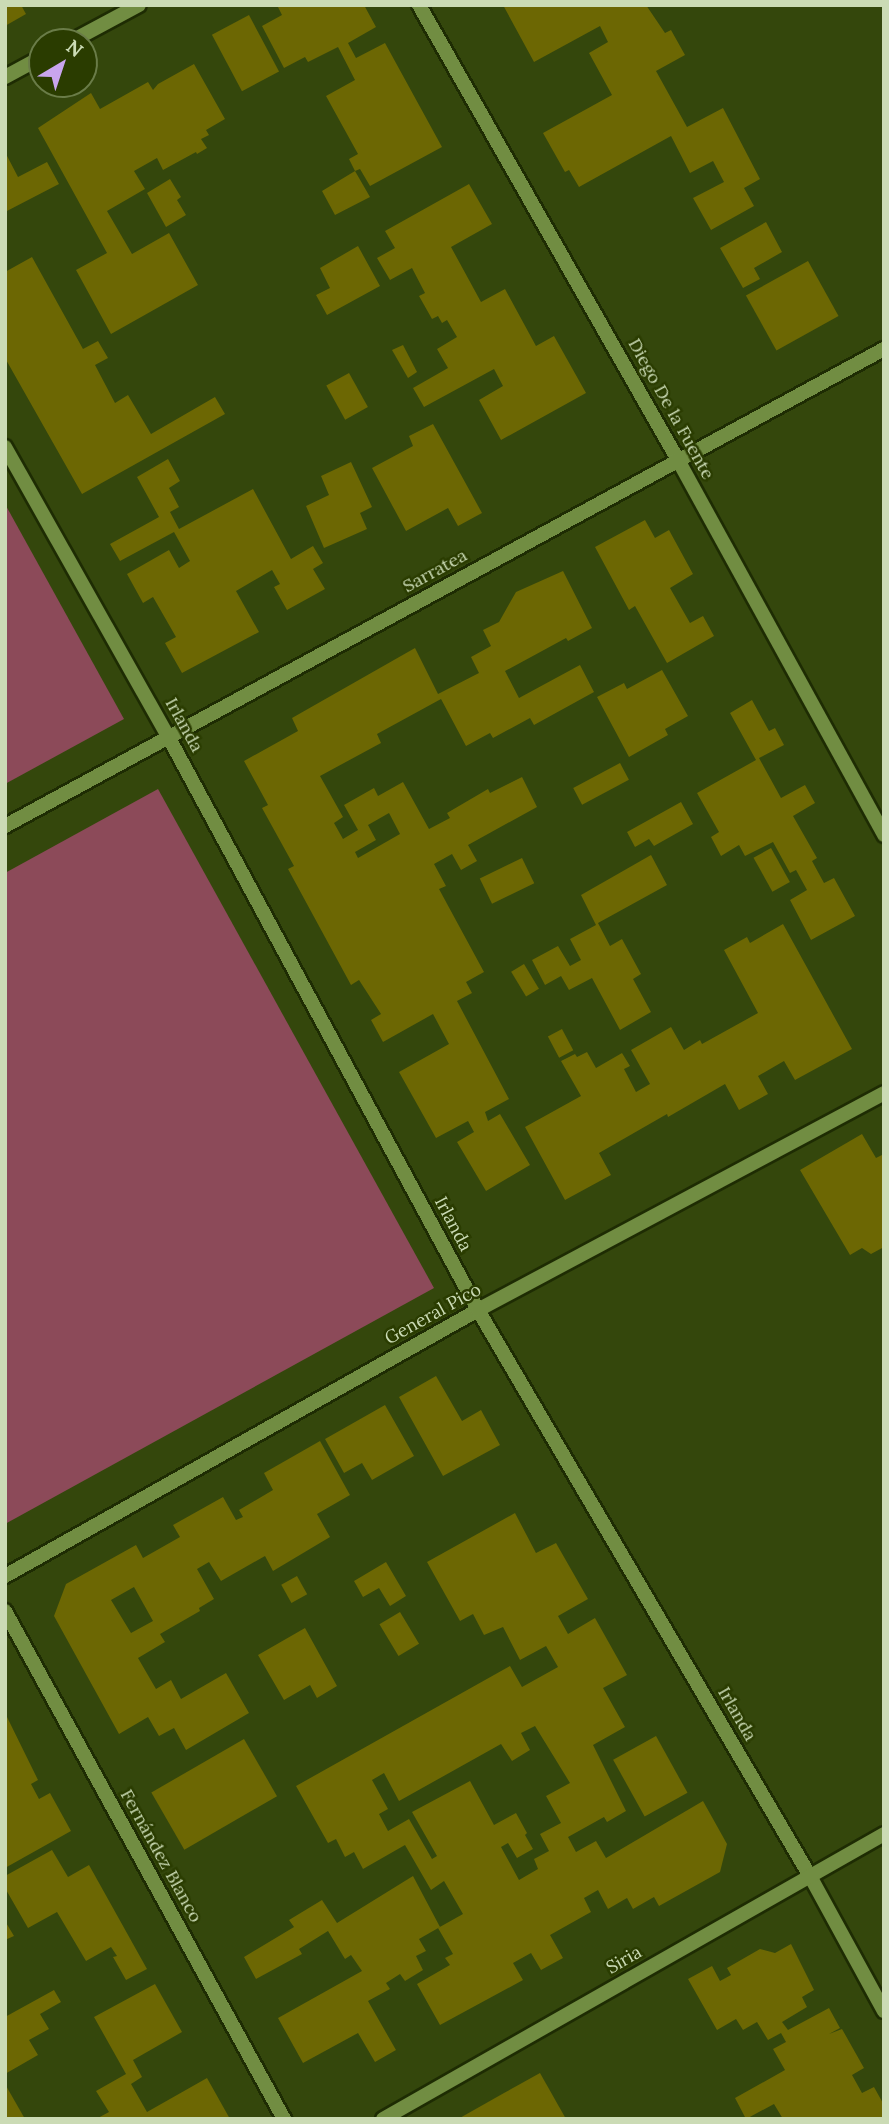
<!DOCTYPE html>
<meta charset="utf-8">
<style>
body{margin:0}
#map{position:relative;width:889px;height:2124px;overflow:hidden;background:#34470c;font-family:Lora,serif}
div>[style]{position:absolute}
.green>*{inset:0;background:#8c4a59}
.building>*{inset:0;background:#6c6703;transform-origin:0 0}
.roads{filter:drop-shadow(2px 0 #1e2c03) drop-shadow(-2px 0 #1e2c03) drop-shadow(0 2px #1e2c03) drop-shadow(0 -2px #1e2c03)}
.street>*{height:14px;margin:-7px;padding:0 7px;transform-origin:7px;border-radius:7px;background:#718d42}
span{translate:-50% -50%;white-space:nowrap;text-align:center;line-height:1.15;-webkit-text-stroke:5px #2a3c00;paint-order:stroke}
.street-label{font-size:18px;color:#cbdbb5}
.frame{position:absolute;inset:0;border:7px solid #cbdbb5;pointer-events:none}
.north{position:absolute;left:28px;top:28px;width:70px;height:70px;box-sizing:border-box;background:#2a3c00;border:2px solid #6a7c48;border-radius:50%;rotate:39deg;font-size:19px;font-weight:700;line-height:28px;text-align:center;color:#cbdbb5}
.north::after{content:'';display:block;margin:auto;width:24px;height:32px;background:#c9a5ee;clip-path:polygon(50% 0,100% 100%,50% 72%,0 100%)}
</style>
<div id="map">
<div class="green">
<i style="clip-path:polygon(5px 504px,124px 719px,5px 784px)"></i>
<i style="clip-path:polygon(158px 789px,434px 1288px,5px 1524px,5px 873px)"></i>
</div>
<div class="building">
<i style="clip-path:polygon(5px 5px,21px 5px,26px 14px,5px 26px)"></i>
<i style="clip-path:polygon(277px 5px,364px 5px,376px 27px,348px 43px,356px 58px,385px 43px,442px 147px,370px 186px,360px 169px,355px 171px,370px 197px,335px 215px,322px 191px,355px 171px,349px 159px,358px 154px,326px 96px,355px 80px,338px 47px,308px 62px,305px 57px,284px 68px,262px 26px,282px 15px)"></i>
<i style="clip-path:polygon(503px 5px,646px 5px,665px 33px,671px 30px,685px 55px,656px 71px,687px 127px,723px 108px,760px 179px,744px 188px,754px 206px,711px 230px,693px 198px,724px 182px,713px 161px,690px 173px,671px 136px,579px 187px,569px 170px,565px 172px,543px 133px,612px 95px,589px 53px,608px 42px,600px 26px,534px 62px)"></i>
<i style="left:249px;top:15px;width:64px;height:42px;rotate:62deg"></i>
<i style="clip-path:polygon(194px 64px,225px 119px,206px 130px,209px 135px,201px 139px,207px 148px,197px 154px,196px 152px,163px 170px,157px 158px,134px 171px,145px 189px,107px 211px,132px 254px,169px 233px,198px 285px,111px 334px,76px 270px,107px 253px,38px 128px,91px 93px,100px 109px,148px 82px,153px 90px,158px 84px)"></i>
<i style="clip-path:polygon(5px 152px,18px 177px,47px 162px,59px 184px,5px 212px)"></i>
<i style="clip-path:polygon(170px 179px,181px 197px,177px 200px,186px 215px,166px 227px,147px 193px)"></i>
<i style="clip-path:polygon(469px 184px,492px 224px,451px 247px,481px 302px,505px 289px,536px 346px,554px 336px,586px 393px,501px 440px,479px 400px,503px 386px,494px 369px,424px 407px,413px 388px,448px 368px,437px 349px,457px 337px,447px 320px,442px 323px,438px 316px,432px 319px,419px 296px,425px 293px,412px 268px,390px 280px,377px 258px,395px 248px,385px 231px)"></i>
<i style="clip-path:polygon(766px 222px,782px 252px,754px 268px,760px 279px,743px 288px,720px 248px)"></i>
<i style="clip-path:polygon(358px 246px,380px 286px,327px 315px,316px 295px,330px 288px,320px 268px)"></i>
<i style="clip-path:polygon(32px 257px,83px 349px,98px 341px,108px 358px,95px 365px,115px 403px,128px 395px,151px 434px,215px 397px,225px 414px,82px 494px,5px 358px,5px 272px)"></i>
<i style="left:808px;top:261px;width:63px;height:71px;rotate:61deg"></i>
<i style="clip-path:polygon(403px 345px,417px 372px,408px 378px,392px 350px)"></i>
<i style="left:349px;top:373px;width:39px;height:26px;rotate:61deg"></i>
<i style="clip-path:polygon(433px 424px,482px 513px,458px 526px,448px 508px,406px 531px,372px 468px,413px 446px,409px 436px)"></i>
<i style="clip-path:polygon(168px 459px,180px 481px,169px 488px,179px 507px,170px 512px,179px 529px,253px 489px,291px 559px,313px 546px,323px 563px,313px 569px,325px 589px,287px 610px,274px 587px,280px 584px,272px 570px,236px 591px,259px 632px,182px 673px,165px 643px,176px 637px,153px 597px,143px 603px,127px 574px,169px 550px,179px 568px,190px 561px,174px 532px,120px 561px,110px 544px,159px 517px,137px 477px)"></i>
<i style="clip-path:polygon(351px 462px,372px 507px,360px 513px,367px 529px,324px 548px,306px 506px,329px 495px,321px 476px)"></i>
<i style="clip-path:polygon(645px 520px,655px 538px,669px 530px,693px 574px,670px 588px,690px 623px,703px 616px,714px 636px,667px 663px,635px 606px,629px 610px,595px 547px)"></i>
<i style="clip-path:polygon(evenodd,563px 571px,592px 628px,568px 641px,566px 638px,505px 671px,519px 698px,580px 665px,594px 692px,534px 725px,530px 718px,493px 738px,490px 733px,466px 746px,441px 699px,377px 734px,381px 743px,320px 776px,343px 817px,334px 823px,343px 839px,358px 830px,344px 805px,374px 788px,378px 796px,403px 782px,429px 829px,450px 818px,447px 813px,488px 789px,490px 793px,522px 777px,537px 807px,468px 845px,477px 861px,461px 870px,452px 854px,434px 864px,446px 886px,439px 889px,484px 972px,466px 982px,472px 993px,457px 1001px,509px 1099px,485px 1112px,488px 1121px,500px 1114px,530px 1165px,486px 1191px,457px 1142px,474px 1132px,468px 1121px,436px 1138px,399px 1072px,449px 1044px,433px 1014px,383px 1042px,371px 1020px,381px 1014px,359px 980px,351px 985px,288px 869px,294px 866px,262px 808px,268px 805px,244px 761px,298px 731px,292px 718px,415px 648px,438px 694px,479px 673px,471px 657px,491px 646px,483px 630px,499px 622px,516px 592px,563px 571px,389px 813px,400px 834px,358px 858px,355px 852px,376px 840px,368px 825px,389px 813px)"></i>
<i style="clip-path:polygon(662px 670px,688px 716px,665px 729px,668px 735px,629px 757px,597px 697px,624px 683px,627px 689px)"></i>
<i style="clip-path:polygon(752px 700px,769px 731px,775px 728px,784px 745px,759px 758px,781px 798px,805px 785px,815px 803px,793px 816px,817px 858px,812px 861px,824px 883px,834px 878px,855px 916px,811px 940px,790px 900px,807px 890px,796px 870px,790px 873px,773px 842px,745px 856px,739px 845px,721px 856px,711px 837px,719px 832px,697px 793px,756px 760px,730px 713px)"></i>
<i style="left:620px;top:763px;width:19px;height:53px;rotate:62deg"></i>
<i style="clip-path:polygon(681px 802px,693px 824px,654px 846px,649px 839px,635px 847px,627px 832px)"></i>
<i style="left:771px;top:848px;width:39px;height:20px;rotate:61deg"></i>
<i style="clip-path:polygon(651px 855px,667px 885px,598px 923px,610px 946px,622px 939px,641px 974px,633px 979px,651px 1012px,620px 1030px,592px 978px,569px 990px,561px 976px,545px 985px,532px 960px,558px 946px,570px 966px,581px 960px,570px 939px,596px 925px,581px 895px)"></i>
<i style="left:522px;top:858px;width:28px;height:47px;rotate:64deg"></i>
<i style="clip-path:polygon(783px 924px,852px 1049px,795px 1080px,784px 1061px,758px 1076px,768px 1094px,739px 1110px,725px 1084px,668px 1117px,667px 1114px,599px 1153px,611px 1175px,565px 1200px,525px 1127px,581px 1096px,561px 1061px,575px 1054px,577px 1057px,587px 1052px,596px 1068px,622px 1053px,630px 1066px,624px 1069px,636px 1092px,650px 1084px,631px 1050px,671px 1027px,684px 1050px,700px 1040px,702px 1044px,758px 1013px,724px 950px,747px 937px,750px 943px)"></i>
<i style="left:524px;top:964px;width:29px;height:15px;rotate:59deg"></i>
<i style="left:562px;top:1029px;width:24px;height:16px;rotate:62deg"></i>
<i style="clip-path:polygon(862px 1134px,876px 1158px,884px 1154px,884px 1247px,871px 1254px,862px 1248px,850px 1255px,800px 1170px)"></i>
<i style="clip-path:polygon(436px 1376px,462px 1421px,481px 1410px,500px 1445px,443px 1476px,399px 1397px)"></i>
<i style="clip-path:polygon(385px 1405px,414px 1456px,372px 1480px,362px 1463px,344px 1473px,325px 1439px)"></i>
<i style="clip-path:polygon(evenodd,320px 1441px,350px 1495px,317px 1514px,330px 1537px,273px 1571px,265px 1556px,221px 1581px,209px 1562px,197px 1569px,214px 1599px,199px 1608px,200px 1611px,160px 1634px,165px 1642px,138px 1658px,156px 1689px,171px 1680px,181px 1699px,226px 1673px,249px 1713px,186px 1750px,174px 1728px,159px 1736px,148px 1717px,119px 1734px,54px 1616px,66px 1584px,136px 1545px,143px 1558px,180px 1537px,173px 1525px,223px 1497px,236px 1520px,243px 1517px,239px 1510px,273px 1490px,264px 1473px,320px 1441px,134px 1587px,153px 1621px,131px 1633px,111px 1600px,134px 1587px)"></i>
<i style="clip-path:polygon(evenodd,515px 1513px,536px 1553px,556px 1543px,588px 1599px,558px 1616px,568px 1634px,595px 1618px,627px 1675px,603px 1688px,625px 1727px,593px 1745px,626px 1811px,607px 1822px,604px 1817px,568px 1837px,576px 1852px,596px 1841px,606px 1858px,703px 1801px,727px 1844px,720px 1872px,659px 1906px,654px 1897px,633px 1909px,627px 1898px,608px 1909px,598px 1890px,584px 1898px,591px 1912px,550px 1935px,563px 1958px,541px 1970px,531px 1953px,513px 1963px,523px 1980px,440px 2025px,417px 1984px,450px 1965px,445px 1958px,453px 1954px,438px 1928px,463px 1914px,444px 1881px,431px 1890px,405px 1845px,363px 1869px,354px 1852px,345px 1857px,336px 1839px,328px 1843px,296px 1786px,510px 1666px,522px 1687px,558px 1667px,546px 1646px,520px 1660px,503px 1627px,484px 1635px,473px 1614px,460px 1621px,427px 1562px,515px 1513px,535px 1726px,570px 1783px,546px 1796px,561px 1823px,540px 1834px,549px 1851px,534px 1859px,538px 1869px,519px 1880px,501px 1847px,508px 1843px,517px 1858px,533px 1849px,525px 1835px,527px 1833px,516px 1813px,494px 1825px,470px 1781px,412px 1812px,437px 1856px,432px 1859px,409px 1819px,388px 1831px,379px 1814px,388px 1809px,372px 1780px,384px 1773px,399px 1801px,501px 1744px,512px 1761px,530px 1750px,521px 1733px,535px 1726px)"></i>
<i style="clip-path:polygon(386px 1562px,406px 1596px,390px 1606px,379px 1588px,363px 1597px,354px 1581px)"></i>
<i style="left:297px;top:1576px;width:21px;height:18px;rotate:61deg"></i>
<i style="left:400px;top:1612px;width:37px;height:24px;rotate:59deg"></i>
<i style="clip-path:polygon(305px 1628px,337px 1686px,317px 1698px,310px 1685px,284px 1700px,258px 1655px)"></i>
<i style="clip-path:polygon(7px 1717px,38px 1780px,31px 1784px,39px 1799px,50px 1793px,71px 1831px,5px 1868px)"></i>
<i style="left:656px;top:1736px;width:65px;height:49px;rotate:61deg"></i>
<i style="left:244px;top:1739px;width:66px;height:107px;rotate:60deg"></i>
<i style="clip-path:polygon(52px 1850px,68px 1877px,89px 1865px,147px 1969px,126px 1980px,113px 1957px,117px 1956px,111px 1947px,86px 1961px,57px 1912px,28px 1928px,5px 1888px,5px 1876px)"></i>
<i style="clip-path:polygon(413px 1876px,440px 1927px,419px 1939px,426px 1951px,416px 1956px,423px 1970px,405px 1981px,400px 1974px,386px 1983px,390px 1989px,368px 2001px,396px 2050px,375px 2062px,358px 2033px,303px 2063px,278px 2018px,362px 1971px,351px 1955px,345px 1959px,328px 1931px,299px 1949px,302px 1954px,256px 1979px,244px 1957px,294px 1927px,289px 1920px,322px 1900px,337px 1923px)"></i>
<i style="clip-path:polygon(5px 1921px,14px 1936px,5px 1940px)"></i>
<i style="clip-path:polygon(791px 1944px,814px 1990px,802px 1997px,807px 2007px,782px 2022px,788px 2030px,829px 2008px,840px 2028px,829px 2034px,842px 2029px,864px 2068px,852px 2075px,862px 2093px,874px 2087px,884px 2105px,884px 2119px,783px 2119px,774px 2104px,746px 2119px,735px 2098px,785px 2070px,773px 2049px,786px 2042px,781px 2033px,768px 2040px,757px 2022px,743px 2030px,736px 2019px,717px 2030px,688px 1979px,712px 1966px,720px 1981px,731px 1975px,727px 1968px,760px 1949px,775px 1953px)"></i>
<i style="clip-path:polygon(155px 1984px,182px 2032px,133px 2060px,142px 2077px,131px 2084px,147px 2112px,207px 2078px,230px 2119px,96px 2119px,109px 2112px,96px 2091px,126px 2074px,94px 2017px)"></i>
<i style="clip-path:polygon(54px 1990px,61px 2002px,40px 2014px,49px 2029px,29px 2040px,38px 2055px,5px 2074px,5px 2017px)"></i>
<i style="clip-path:polygon(540px 2073px,566px 2119px,458px 2119px,504px 2093px)"></i>
<i style="clip-path:polygon(5px 2084px,25px 2119px,5px 2119px)"></i>
</div>
<div class="roads">
<div class="street">
<i style="left:419px;top:5px;width:524px;rotate:60.35deg"></i>
<i style="left:678px;top:460px;width:428px;rotate:61.2deg"></i>
<i style="left:70px;top:42px;width:78px;rotate:-28.2deg"></i>
<i style="left:5px;top:77px;width:42px;rotate:-28.4deg"></i>
<i style="left:5px;top:447px;width:334px;rotate:60.6deg"></i>
<i style="left:169px;top:738px;width:650px;rotate:61.62deg"></i>
<i style="left:478px;top:1310px;width:656px;rotate:59.61deg"></i>
<i style="left:810px;top:1876px;width:154px;rotate:61.3deg"></i>
<i style="left:5px;top:826px;width:1000px;rotate:-28.49deg"></i>
<i style="left:5px;top:1576px;width:543px;rotate:-29.35deg"></i>
<i style="left:478px;top:1310px;width:460px;rotate:-28.1deg"></i>
<i style="left:5px;top:1611px;width:580px;rotate:61.22deg"></i>
<i style="left:383px;top:2119px;width:576px;rotate:-29.63deg"></i>
</div>
</div>
<div class="street-label">
<span style="left:671px;top:409px;rotate:61deg">Diego De la Fuente</span>
<span style="left:435px;top:571px;rotate:-29deg">Sarratea</span>
<span style="left:184px;top:725px;rotate:61deg">Irlanda</span>
<span style="left:453px;top:1224px;rotate:62deg">Irlanda</span>
<span style="left:433px;top:1314px;rotate:-29deg">General Pico</span>
<span style="left:737px;top:1714px;rotate:60deg">Irlanda</span>
<span style="left:161px;top:1856px;rotate:61deg">Fernández Blanco</span>
<span style="left:624px;top:1960px;rotate:-30deg">Siria</span>
</div>
<div class="frame"></div>
<div class="north">N</div>
</div>
